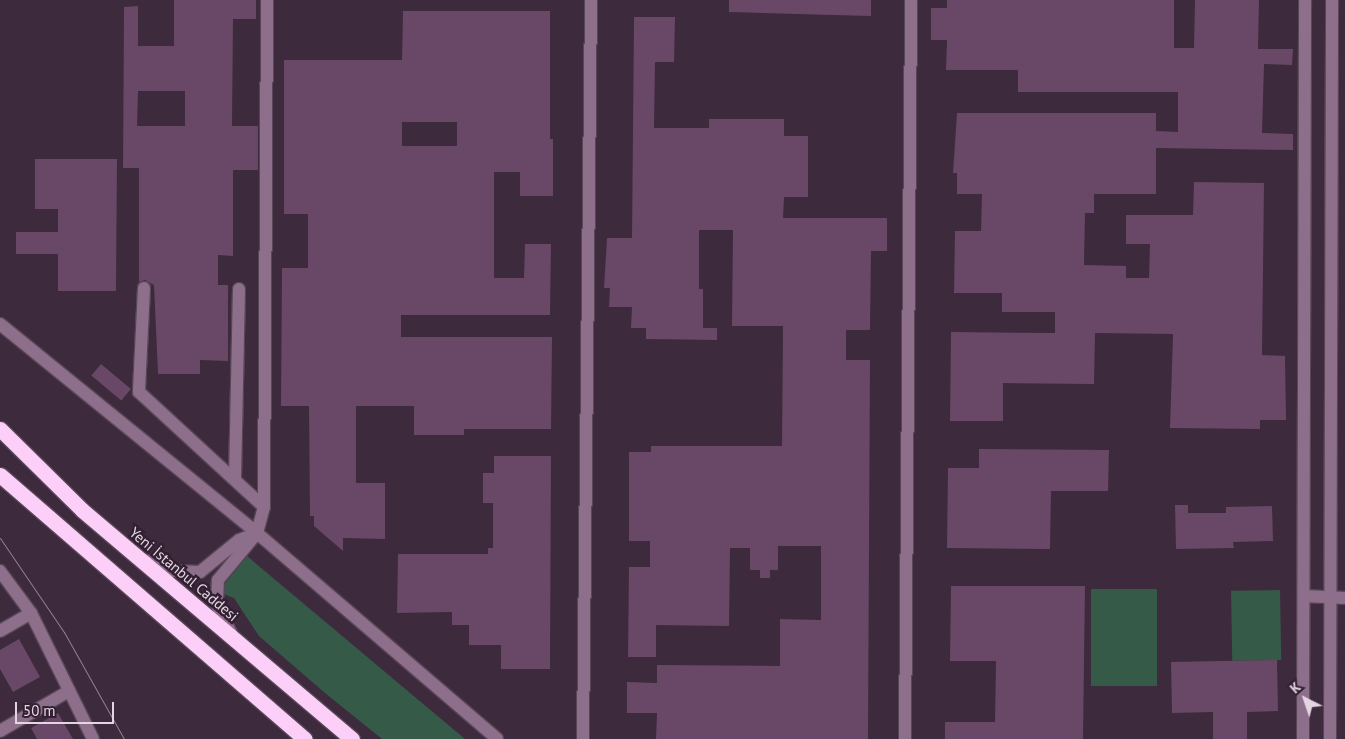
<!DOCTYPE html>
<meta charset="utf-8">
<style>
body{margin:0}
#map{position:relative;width:1345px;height:739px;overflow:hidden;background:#3d2a3c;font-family:"PT Sans",sans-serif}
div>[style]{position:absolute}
.green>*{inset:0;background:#355a48;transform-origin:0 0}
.building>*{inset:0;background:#684866;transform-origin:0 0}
.roads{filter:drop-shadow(1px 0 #584657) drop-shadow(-1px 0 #584657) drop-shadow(0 1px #584657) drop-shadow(0 -1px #584657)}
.minor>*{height:12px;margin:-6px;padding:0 6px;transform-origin:6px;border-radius:6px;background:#8d6f8b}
.highway>*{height:15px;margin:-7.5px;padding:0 7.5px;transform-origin:7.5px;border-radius:7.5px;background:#fbcff8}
.tram>*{height:1px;margin:-0.5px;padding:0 0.5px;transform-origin:0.5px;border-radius:0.5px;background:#928291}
span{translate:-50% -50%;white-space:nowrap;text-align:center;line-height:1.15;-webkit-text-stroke:5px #332032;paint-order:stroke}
.street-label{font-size:15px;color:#e3d6e2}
.north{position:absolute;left:1280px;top:674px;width:50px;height:50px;-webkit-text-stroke:4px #332032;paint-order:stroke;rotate:319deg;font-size:14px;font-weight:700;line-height:20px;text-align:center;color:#e3d6e2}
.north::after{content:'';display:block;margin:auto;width:18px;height:22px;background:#e3d6e2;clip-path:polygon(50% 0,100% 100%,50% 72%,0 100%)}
.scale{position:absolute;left:15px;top:702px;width:99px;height:22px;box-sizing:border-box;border:2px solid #e3d6e2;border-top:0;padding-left:6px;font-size:15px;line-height:18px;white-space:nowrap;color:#e3d6e2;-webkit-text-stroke:4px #332032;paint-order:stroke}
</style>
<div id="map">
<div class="green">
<i style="clip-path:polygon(247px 556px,465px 739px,382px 739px,325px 693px,259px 636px,234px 598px,218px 592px)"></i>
<i style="left:1091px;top:589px;width:66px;height:97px"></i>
<i style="left:1280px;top:590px;width:70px;height:49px;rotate:89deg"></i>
</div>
<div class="building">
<i style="clip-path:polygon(evenodd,174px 0,256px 0,256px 19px,233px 19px,232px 126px,258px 126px,258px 170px,233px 170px,233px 256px,218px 255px,218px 285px,228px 285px,228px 361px,200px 360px,200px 374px,158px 374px,154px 285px,145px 280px,139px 282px,139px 168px,123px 168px,124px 7px,138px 6px,138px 46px,174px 46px,174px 0,138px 91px,185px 91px,185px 126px,137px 126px,138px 91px)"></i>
<i style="clip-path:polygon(729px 0,871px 0,871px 16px,729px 12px)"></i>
<i style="clip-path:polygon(947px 0,1174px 0,1174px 48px,1194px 48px,1195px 0,1259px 0,1258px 49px,1293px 49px,1292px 65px,1264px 64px,1262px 133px,1293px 134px,1293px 150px,1156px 148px,1156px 194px,1094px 194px,1094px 213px,1085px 213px,1084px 265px,1126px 266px,1126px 278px,1149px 278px,1150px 244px,1126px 244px,1126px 215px,1193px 215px,1194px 182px,1264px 183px,1262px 355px,1285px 356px,1286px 420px,1260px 420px,1260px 429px,1170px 428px,1173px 334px,1095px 333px,1094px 384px,1003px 383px,1003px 421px,950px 421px,951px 332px,1055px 333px,1055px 312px,1002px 312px,1002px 293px,954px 293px,955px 231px,981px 231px,982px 194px,957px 194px,957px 173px,953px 173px,957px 113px,1156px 113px,1156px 131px,1178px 132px,1178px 92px,1018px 92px,1018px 70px,946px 70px,947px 40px,931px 40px,931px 8px,947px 8px)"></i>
<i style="clip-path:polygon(evenodd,403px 11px,550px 11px,550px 139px,553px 139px,553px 196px,520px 196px,520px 172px,494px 172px,494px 278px,524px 278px,525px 244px,551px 244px,550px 315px,401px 315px,401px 337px,552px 337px,551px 429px,464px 429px,464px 435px,414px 435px,414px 406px,356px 406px,356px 483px,385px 483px,385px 539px,343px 538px,343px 551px,314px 526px,314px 516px,310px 516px,309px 406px,281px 406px,282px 268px,308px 268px,308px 214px,284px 214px,284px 60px,402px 60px,403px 11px,402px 122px,457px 122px,457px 146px,402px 146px,402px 122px)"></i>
<i style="clip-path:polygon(634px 17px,675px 17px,674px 62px,655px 62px,654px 128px,709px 128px,709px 119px,784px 119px,784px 136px,808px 136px,808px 197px,784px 197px,783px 218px,887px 218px,887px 251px,871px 251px,870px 330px,846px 330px,846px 360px,870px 360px,868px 739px,656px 739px,657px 713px,627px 713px,627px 682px,657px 683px,657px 665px,780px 666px,780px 619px,821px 620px,821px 546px,778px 546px,778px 570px,770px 570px,770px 578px,760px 578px,760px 570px,750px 570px,750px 548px,730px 548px,729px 626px,656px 625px,656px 657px,628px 657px,629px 567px,650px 567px,650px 541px,629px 541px,629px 452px,651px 452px,651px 446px,782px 446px,783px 326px,732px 326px,733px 230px,699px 230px,699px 289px,703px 289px,703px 328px,717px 328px,717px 340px,646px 339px,646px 328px,631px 328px,632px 307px,609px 307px,610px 288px,604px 288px,607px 238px,632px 238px)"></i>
<i style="clip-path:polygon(35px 159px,117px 159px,116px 291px,58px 291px,58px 254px,16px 254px,16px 232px,58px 232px,58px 209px,35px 209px)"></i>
<i style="left:101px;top:364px;width:39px;height:15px;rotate:40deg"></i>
<i style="clip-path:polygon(979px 449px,1109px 450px,1108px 491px,1051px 491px,1050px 549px,947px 548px,948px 468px,979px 468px)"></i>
<i style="clip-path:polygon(494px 456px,551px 456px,550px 669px,501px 669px,501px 645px,469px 645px,469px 625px,452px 625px,452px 612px,397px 613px,398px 554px,488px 554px,488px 548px,493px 548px,493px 503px,483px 503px,483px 473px,494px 473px)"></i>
<i style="clip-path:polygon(1175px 505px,1188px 505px,1188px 513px,1226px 513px,1226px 507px,1272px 506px,1273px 541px,1233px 542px,1234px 548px,1176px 549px)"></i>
<i style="clip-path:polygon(951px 586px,1085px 586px,1083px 739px,945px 739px,945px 722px,995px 722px,996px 661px,950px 661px)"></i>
<i style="clip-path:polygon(19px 639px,40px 677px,13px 692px,0 669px,0 650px)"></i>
<i style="clip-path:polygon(1277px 660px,1278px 711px,1247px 712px,1247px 739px,1213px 739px,1213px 712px,1172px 713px,1171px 662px)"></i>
<i style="clip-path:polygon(58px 713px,73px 739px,37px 739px,31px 728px)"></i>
</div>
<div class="roads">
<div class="minor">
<i style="left:144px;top:288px;width:104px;rotate:92.8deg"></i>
<i style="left:139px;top:392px;width:170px;rotate:42.6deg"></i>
<i style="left:0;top:324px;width:331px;rotate:39.1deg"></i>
<i style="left:257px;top:533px;width:316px;rotate:40.6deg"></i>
<i style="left:235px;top:479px;width:190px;rotate:-88.8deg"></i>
<i style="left:144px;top:560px;width:32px;rotate:20deg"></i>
<i style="left:174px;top:571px;width:26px;rotate:2deg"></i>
<i style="left:200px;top:572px;width:50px;rotate:-39.4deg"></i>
<i style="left:239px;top:540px;width:17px;rotate:-21deg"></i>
<i style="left:0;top:571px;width:52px;rotate:53.6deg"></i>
<i style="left:31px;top:613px;width:140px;rotate:63.8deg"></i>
<i style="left:1305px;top:596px;width:40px;rotate:2.9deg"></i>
<i style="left:0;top:631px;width:36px;rotate:-30deg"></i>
<i style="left:233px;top:637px;width:36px;rotate:-117deg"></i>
<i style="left:217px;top:605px;width:25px;rotate:-88deg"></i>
<i style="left:218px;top:580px;width:61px;rotate:-50.3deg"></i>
<i style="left:257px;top:533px;width:27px;rotate:-75deg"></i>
<i style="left:264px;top:507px;width:507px;rotate:-89.66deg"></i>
<i style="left:0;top:731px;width:80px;rotate:-30.1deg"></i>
<i style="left:583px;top:739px;width:739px;rotate:-89.38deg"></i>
<i style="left:905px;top:739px;width:739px;rotate:-89.53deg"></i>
<i style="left:1303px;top:739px;width:739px;rotate:-89.84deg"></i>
<i style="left:1330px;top:739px;width:739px;rotate:-89.84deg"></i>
</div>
<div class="highway">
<i style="left:0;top:429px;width:115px;rotate:44.6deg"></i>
<i style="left:82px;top:510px;width:354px;rotate:40.3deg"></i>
<i style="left:0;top:475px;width:403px;rotate:40.9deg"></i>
</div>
</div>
<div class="tram">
<i style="left:0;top:538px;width:114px;rotate:55.8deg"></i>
<i style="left:64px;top:632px;width:123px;rotate:60.7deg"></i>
</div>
<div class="street-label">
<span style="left:184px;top:574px;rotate:40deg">Yeni İstanbul Caddesi</span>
</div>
<div class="north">K</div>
<div class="scale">50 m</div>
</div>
